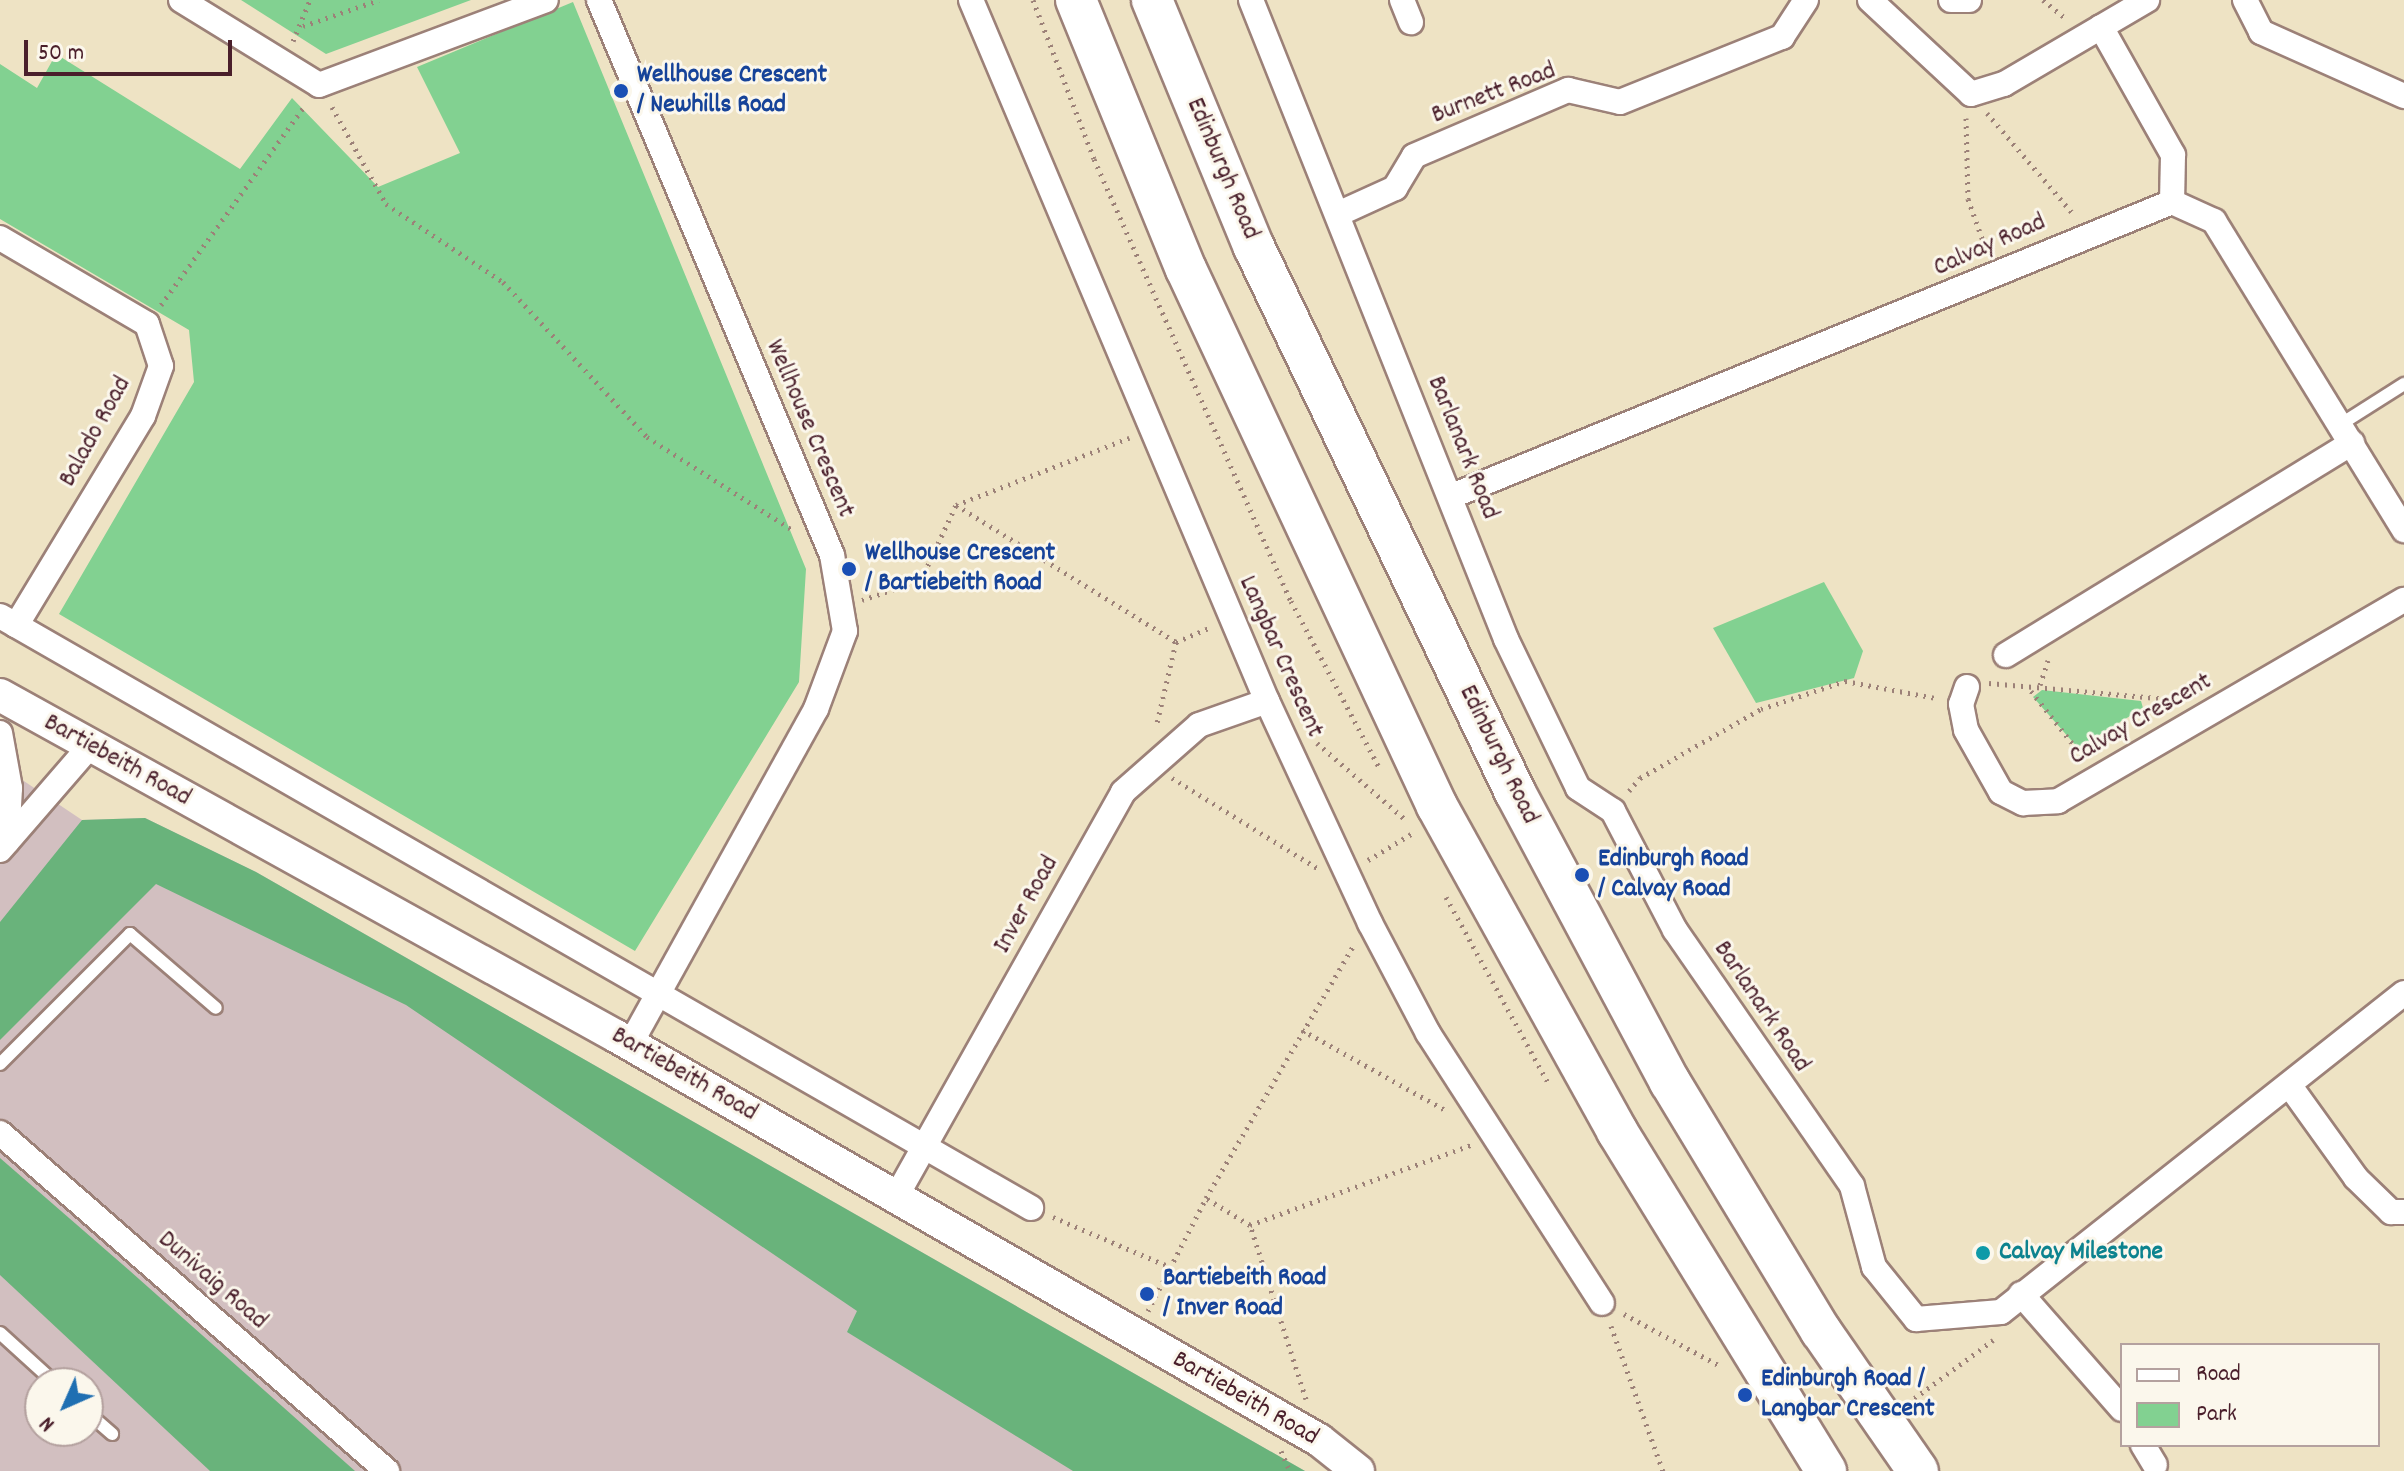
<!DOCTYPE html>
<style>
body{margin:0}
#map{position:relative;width:2404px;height:1471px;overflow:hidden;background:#eee3c4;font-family:Dekko,sans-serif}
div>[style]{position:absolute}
.industrial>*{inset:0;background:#d2bfc0}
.green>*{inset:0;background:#82d191}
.forest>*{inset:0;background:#69b37b}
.path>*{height:5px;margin-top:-2.5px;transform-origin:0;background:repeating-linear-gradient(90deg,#9c8178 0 2px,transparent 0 8px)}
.roads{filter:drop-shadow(2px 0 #9c8178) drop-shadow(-2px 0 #9c8178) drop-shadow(0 2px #9c8178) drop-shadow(0 -2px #9c8178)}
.service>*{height:12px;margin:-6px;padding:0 6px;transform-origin:6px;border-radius:6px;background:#fff}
.minor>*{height:24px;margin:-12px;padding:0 12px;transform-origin:12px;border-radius:12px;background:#fff}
.tertiary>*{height:32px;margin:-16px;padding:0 16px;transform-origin:16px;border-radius:16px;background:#fff}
.primary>*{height:40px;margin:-20px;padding:0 20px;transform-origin:20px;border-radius:20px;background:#fff}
.dots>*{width:22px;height:22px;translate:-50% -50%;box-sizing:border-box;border:4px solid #fbf7ec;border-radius:50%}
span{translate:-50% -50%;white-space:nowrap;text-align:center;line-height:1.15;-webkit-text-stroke:6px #fbf7ec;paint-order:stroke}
.transit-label{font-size:26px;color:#164399;font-weight:700}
.left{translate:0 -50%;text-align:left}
.street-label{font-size:26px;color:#4a1f2b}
.culture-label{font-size:26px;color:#0d838f;font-weight:700}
.legend{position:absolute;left:2120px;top:1343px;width:260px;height:104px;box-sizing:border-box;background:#fbf7ec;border:2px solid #b4a19f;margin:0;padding:10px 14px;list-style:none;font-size:24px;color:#4a1f2b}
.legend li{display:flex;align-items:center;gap:16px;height:40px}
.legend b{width:40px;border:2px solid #b4a19f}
.north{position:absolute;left:24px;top:1367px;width:80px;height:80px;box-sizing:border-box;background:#fbf7ec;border:2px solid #b4a19f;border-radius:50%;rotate:225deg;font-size:22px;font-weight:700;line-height:32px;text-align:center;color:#4a1f2b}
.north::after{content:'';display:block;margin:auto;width:28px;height:36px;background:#1f6fb2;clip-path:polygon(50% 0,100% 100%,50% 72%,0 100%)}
.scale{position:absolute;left:24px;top:40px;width:208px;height:36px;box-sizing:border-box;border:4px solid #4a1f2b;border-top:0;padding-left:10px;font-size:24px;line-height:28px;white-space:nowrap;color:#4a1f2b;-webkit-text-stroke:6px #fbf7ec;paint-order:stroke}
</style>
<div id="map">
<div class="industrial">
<i style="clip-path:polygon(evenodd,0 765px,82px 820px,145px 818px,256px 872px,1305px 1471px,0 1471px,0 765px,40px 1383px,88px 1383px,88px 1431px,40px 1431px,40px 1383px)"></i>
</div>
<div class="green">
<i style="clip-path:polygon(241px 0,471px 0,326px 54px)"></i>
<i style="clip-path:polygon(573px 2px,806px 569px,799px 682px,635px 951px,59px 614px,194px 382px,189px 330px,0 219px,0 64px,37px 88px,56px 54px,240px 169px,292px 98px,378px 187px,460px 153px,417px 67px)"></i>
<i style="clip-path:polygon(1824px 582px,1863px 651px,1854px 678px,1756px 703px,1713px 628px)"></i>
<i style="clip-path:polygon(2042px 690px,2141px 701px,2143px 708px,2078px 748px,2033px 697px)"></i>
</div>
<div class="forest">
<i style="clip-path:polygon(145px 818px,256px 872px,1305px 1471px,1073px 1471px,847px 1332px,857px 1311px,406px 1005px,156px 884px,0 1040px,0 922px,82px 820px)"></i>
<i style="clip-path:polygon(0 1158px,130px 1271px,355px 1471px,210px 1471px,0 1275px)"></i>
</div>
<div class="path">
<i style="left:1033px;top:0;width:170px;rotate:69deg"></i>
<i style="left:1094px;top:159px;width:484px;rotate:66deg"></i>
<i style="left:1291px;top:601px;width:188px;rotate:62.1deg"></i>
<i style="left:2043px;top:0;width:28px;rotate:39deg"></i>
<i style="left:303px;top:26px;width:80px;rotate:-18.9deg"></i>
<i style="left:293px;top:41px;width:44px;rotate:-67.5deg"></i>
<i style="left:332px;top:107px;width:111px;rotate:60.9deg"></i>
<i style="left:386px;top:204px;width:141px;rotate:33.7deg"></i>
<i style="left:503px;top:282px;width:212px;rotate:47.1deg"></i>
<i style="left:647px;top:437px;width:174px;rotate:32.6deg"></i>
<i style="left:1987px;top:113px;width:134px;rotate:49.5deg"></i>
<i style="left:1966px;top:118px;width:81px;rotate:88.6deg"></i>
<i style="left:1968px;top:199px;width:56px;rotate:70.3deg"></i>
<i style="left:161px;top:305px;width:246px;rotate:-54.2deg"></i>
<i style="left:956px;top:505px;width:259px;rotate:31.9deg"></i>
<i style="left:1176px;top:642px;width:87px;rotate:103.2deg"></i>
<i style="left:862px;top:600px;width:62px;rotate:-18.7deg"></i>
<i style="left:921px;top:580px;width:83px;rotate:-65deg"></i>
<i style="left:956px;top:505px;width:186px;rotate:-21.2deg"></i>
<i style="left:1176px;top:642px;width:39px;rotate:-23deg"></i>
<i style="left:1989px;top:683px;width:191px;rotate:5.1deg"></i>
<i style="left:2040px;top:685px;width:26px;rotate:-72deg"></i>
<i style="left:2031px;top:691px;width:85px;rotate:51.7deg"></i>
<i style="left:1317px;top:743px;width:118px;rotate:40.9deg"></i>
<i style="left:1172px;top:778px;width:171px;rotate:31.8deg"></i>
<i style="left:1629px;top:791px;width:17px;rotate:-50deg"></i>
<i style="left:1640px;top:778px;width:139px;rotate:-29.7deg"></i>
<i style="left:1761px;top:709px;width:89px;rotate:-18.4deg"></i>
<i style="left:1845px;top:681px;width:93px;rotate:10.6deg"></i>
<i style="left:1368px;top:860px;width:52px;rotate:-31deg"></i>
<i style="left:1446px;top:897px;width:213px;rotate:61.2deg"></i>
<i style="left:1302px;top:1030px;width:166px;rotate:29.2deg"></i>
<i style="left:1053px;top:1217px;width:127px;rotate:23.1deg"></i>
<i style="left:1250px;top:1225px;width:235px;rotate:-19.9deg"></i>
<i style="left:1148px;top:1311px;width:127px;rotate:-62.8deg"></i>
<i style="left:1624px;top:1314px;width:111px;rotate:28.4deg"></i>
<i style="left:1611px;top:1326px;width:154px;rotate:70.3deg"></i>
<i style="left:1306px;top:1399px;width:183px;rotate:-107.8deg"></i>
<i style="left:1250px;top:1225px;width:52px;rotate:-148.5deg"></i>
<i style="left:1206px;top:1198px;width:295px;rotate:-59.7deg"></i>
<i style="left:1908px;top:1403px;width:106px;rotate:-36.5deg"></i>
<i style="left:1281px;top:1451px;width:22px;rotate:66deg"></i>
</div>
<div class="roads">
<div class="service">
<i style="left:2341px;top:424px;width:75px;rotate:-32.4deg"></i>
<i style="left:0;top:1064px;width:184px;rotate:-45deg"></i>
<i style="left:130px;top:934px;width:113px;rotate:40.7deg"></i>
<i style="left:0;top:1333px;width:74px;rotate:42.3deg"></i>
<i style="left:88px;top:1413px;width:32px;rotate:41deg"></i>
</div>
<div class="minor">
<i style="left:181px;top:0;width:162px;rotate:31.6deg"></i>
<i style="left:319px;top:85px;width:242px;rotate:-20.5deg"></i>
<i style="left:599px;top:0;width:602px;rotate:67.23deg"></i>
<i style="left:832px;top:555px;width:77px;rotate:80.3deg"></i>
<i style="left:845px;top:631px;width:83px;rotate:110.4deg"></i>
<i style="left:816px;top:709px;width:383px;rotate:119deg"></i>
<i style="left:971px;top:0;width:761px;rotate:67.11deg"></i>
<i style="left:1267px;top:701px;width:245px;rotate:65.1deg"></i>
<i style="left:1370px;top:923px;width:124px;rotate:62.2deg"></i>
<i style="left:1428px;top:1033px;width:321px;rotate:57.2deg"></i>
<i style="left:1251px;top:0;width:688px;rotate:68.24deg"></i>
<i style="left:1506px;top:639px;width:165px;rotate:64.2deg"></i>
<i style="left:1578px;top:788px;width:42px;rotate:33.3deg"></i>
<i style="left:1613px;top:811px;width:134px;rotate:62.5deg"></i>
<i style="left:1675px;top:930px;width:311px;rotate:55.3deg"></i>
<i style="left:1852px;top:1186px;width:84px;rotate:74.8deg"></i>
<i style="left:1874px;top:1267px;width:67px;rotate:51.1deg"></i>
<i style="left:1916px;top:1319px;width:85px;rotate:-4.7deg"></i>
<i style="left:2001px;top:1312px;width:514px;rotate:-38.36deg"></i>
<i style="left:1402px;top:0;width:24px;rotate:68deg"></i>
<i style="left:1870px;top:0;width:138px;rotate:42.9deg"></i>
<i style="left:1971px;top:94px;width:34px;rotate:-17deg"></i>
<i style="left:2004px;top:84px;width:166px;rotate:-30.4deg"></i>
<i style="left:1951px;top:0;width:18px"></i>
<i style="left:2245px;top:0;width:36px;rotate:63deg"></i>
<i style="left:2261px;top:32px;width:157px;rotate:24.1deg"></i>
<i style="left:2101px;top:27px;width:147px;rotate:60.6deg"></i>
<i style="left:2173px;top:155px;width:47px;rotate:91.2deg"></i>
<i style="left:1338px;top:214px;width:63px;rotate:-24.5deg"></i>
<i style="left:1395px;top:188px;width:37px;rotate:-59deg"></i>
<i style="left:1414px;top:156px;width:168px;rotate:-23.2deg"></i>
<i style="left:1568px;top:90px;width:53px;rotate:13deg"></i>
<i style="left:1620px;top:102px;width:175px;rotate:-21.9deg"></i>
<i style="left:1782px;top:37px;width:44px;rotate:-57deg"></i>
<i style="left:0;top:238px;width:170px;rotate:30.3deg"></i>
<i style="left:147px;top:324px;width:44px;rotate:71.6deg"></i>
<i style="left:161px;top:366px;width:53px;rotate:109.8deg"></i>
<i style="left:143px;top:416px;width:245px;rotate:121.2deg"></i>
<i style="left:1452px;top:496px;width:778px;rotate:-22.21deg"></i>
<i style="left:2172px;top:202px;width:46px;rotate:24.3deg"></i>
<i style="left:2214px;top:221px;width:363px;rotate:58.4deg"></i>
<i style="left:0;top:616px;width:1189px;rotate:29.86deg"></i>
<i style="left:2006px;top:655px;width:406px;rotate:-31.5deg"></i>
<i style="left:1967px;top:687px;width:18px;rotate:109deg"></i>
<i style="left:1961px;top:704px;width:26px;rotate:79deg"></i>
<i style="left:1966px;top:730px;width:71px;rotate:60.6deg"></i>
<i style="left:2001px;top:792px;width:25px;rotate:27deg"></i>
<i style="left:2023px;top:803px;width:35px;rotate:-3deg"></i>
<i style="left:2058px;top:801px;width:400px;rotate:-30.2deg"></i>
<i style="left:0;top:733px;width:56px;rotate:79.7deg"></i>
<i style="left:10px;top:788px;width:54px;rotate:93.2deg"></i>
<i style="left:0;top:850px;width:138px;rotate:-49.1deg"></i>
<i style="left:2290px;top:1086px;width:113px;rotate:54.3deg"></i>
<i style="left:2356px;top:1178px;width:49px;rotate:44.2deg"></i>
<i style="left:2391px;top:1212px;width:13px"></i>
<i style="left:0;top:1133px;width:514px;rotate:41.13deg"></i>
<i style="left:896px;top:1197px;width:464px;rotate:-60.7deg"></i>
<i style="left:1123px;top:792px;width:101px;rotate:-41.4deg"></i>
<i style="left:1199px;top:725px;width:72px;rotate:-19.4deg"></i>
<i style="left:2021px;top:1294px;width:153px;rotate:48.7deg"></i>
<i style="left:2143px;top:1445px;width:23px;rotate:59deg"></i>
</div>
<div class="tertiary">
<i style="left:0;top:695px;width:704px;rotate:28.97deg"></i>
<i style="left:616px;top:1036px;width:811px;rotate:29.89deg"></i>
<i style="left:1319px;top:1440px;width:50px;rotate:38.5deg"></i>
</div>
<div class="primary">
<i style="left:1076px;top:0;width:291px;rotate:67.8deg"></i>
<i style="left:1186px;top:269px;width:593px;rotate:64.95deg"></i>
<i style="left:1437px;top:806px;width:372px;rotate:61deg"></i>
<i style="left:1617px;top:1131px;width:399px;rotate:58.4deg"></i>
<i style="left:1152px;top:0;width:267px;rotate:67.6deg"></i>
<i style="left:1254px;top:247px;width:604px;rotate:64.41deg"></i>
<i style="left:1515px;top:792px;width:329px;rotate:61.9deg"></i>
<i style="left:1670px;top:1082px;width:291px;rotate:58.8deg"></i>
<i style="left:1821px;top:1331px;width:170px;rotate:55.3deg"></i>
</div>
</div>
<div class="dots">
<i style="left:621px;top:91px;background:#1a4fb4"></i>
<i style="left:849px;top:569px;background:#1a4fb4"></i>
<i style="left:1582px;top:875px;background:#1a4fb4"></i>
<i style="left:1983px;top:1253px;background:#0f9aa8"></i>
<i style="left:1147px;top:1294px;background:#1a4fb4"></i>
<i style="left:1745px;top:1395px;background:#1a4fb4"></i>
</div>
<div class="transit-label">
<span class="left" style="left:637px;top:91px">Wellhouse Crescent<br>/ Newhills Road</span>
<span class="left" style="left:865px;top:569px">Wellhouse Crescent<br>/ Bartiebeith Road</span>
<span class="left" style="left:1598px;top:875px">Edinburgh Road<br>/ Calvay Road</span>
<span class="left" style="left:1163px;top:1294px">Bartiebeith Road<br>/ Inver Road</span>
<span class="left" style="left:1761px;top:1395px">Edinburgh Road /<br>Langbar Crescent</span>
</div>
<div class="street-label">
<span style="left:1494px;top:94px;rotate:-21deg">Burnett Road</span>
<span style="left:1222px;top:169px;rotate:67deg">Edinburgh Road</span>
<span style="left:1990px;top:246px;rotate:-24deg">Calvay Road</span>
<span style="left:809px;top:429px;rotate:67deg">Wellhouse Crescent</span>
<span style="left:96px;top:432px;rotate:-61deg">Balado Road</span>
<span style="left:1462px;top:448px;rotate:68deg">Barlanark Road</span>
<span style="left:1280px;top:657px;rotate:66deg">Langbar Crescent</span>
<span style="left:2141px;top:720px;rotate:-30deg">Calvay Crescent</span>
<span style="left:1498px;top:755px;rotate:64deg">Edinburgh Road</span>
<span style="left:117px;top:761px;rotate:29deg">Bartiebeith Road</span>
<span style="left:1027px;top:905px;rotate:-61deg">Inver Road</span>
<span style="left:1761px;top:1007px;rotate:56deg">Barlanark Road</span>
<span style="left:684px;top:1075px;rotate:30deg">Bartiebeith Road</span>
<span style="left:212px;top:1281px;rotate:41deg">Dunivaig Road</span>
<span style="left:1245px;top:1399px;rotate:30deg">Bartiebeith Road</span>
</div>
<div class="culture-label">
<span class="left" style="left:1999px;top:1253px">Calvay Milestone</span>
</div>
<ul class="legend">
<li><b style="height:10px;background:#fff"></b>Road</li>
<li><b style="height:22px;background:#82d191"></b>Park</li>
</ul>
<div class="north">N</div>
<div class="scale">50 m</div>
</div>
